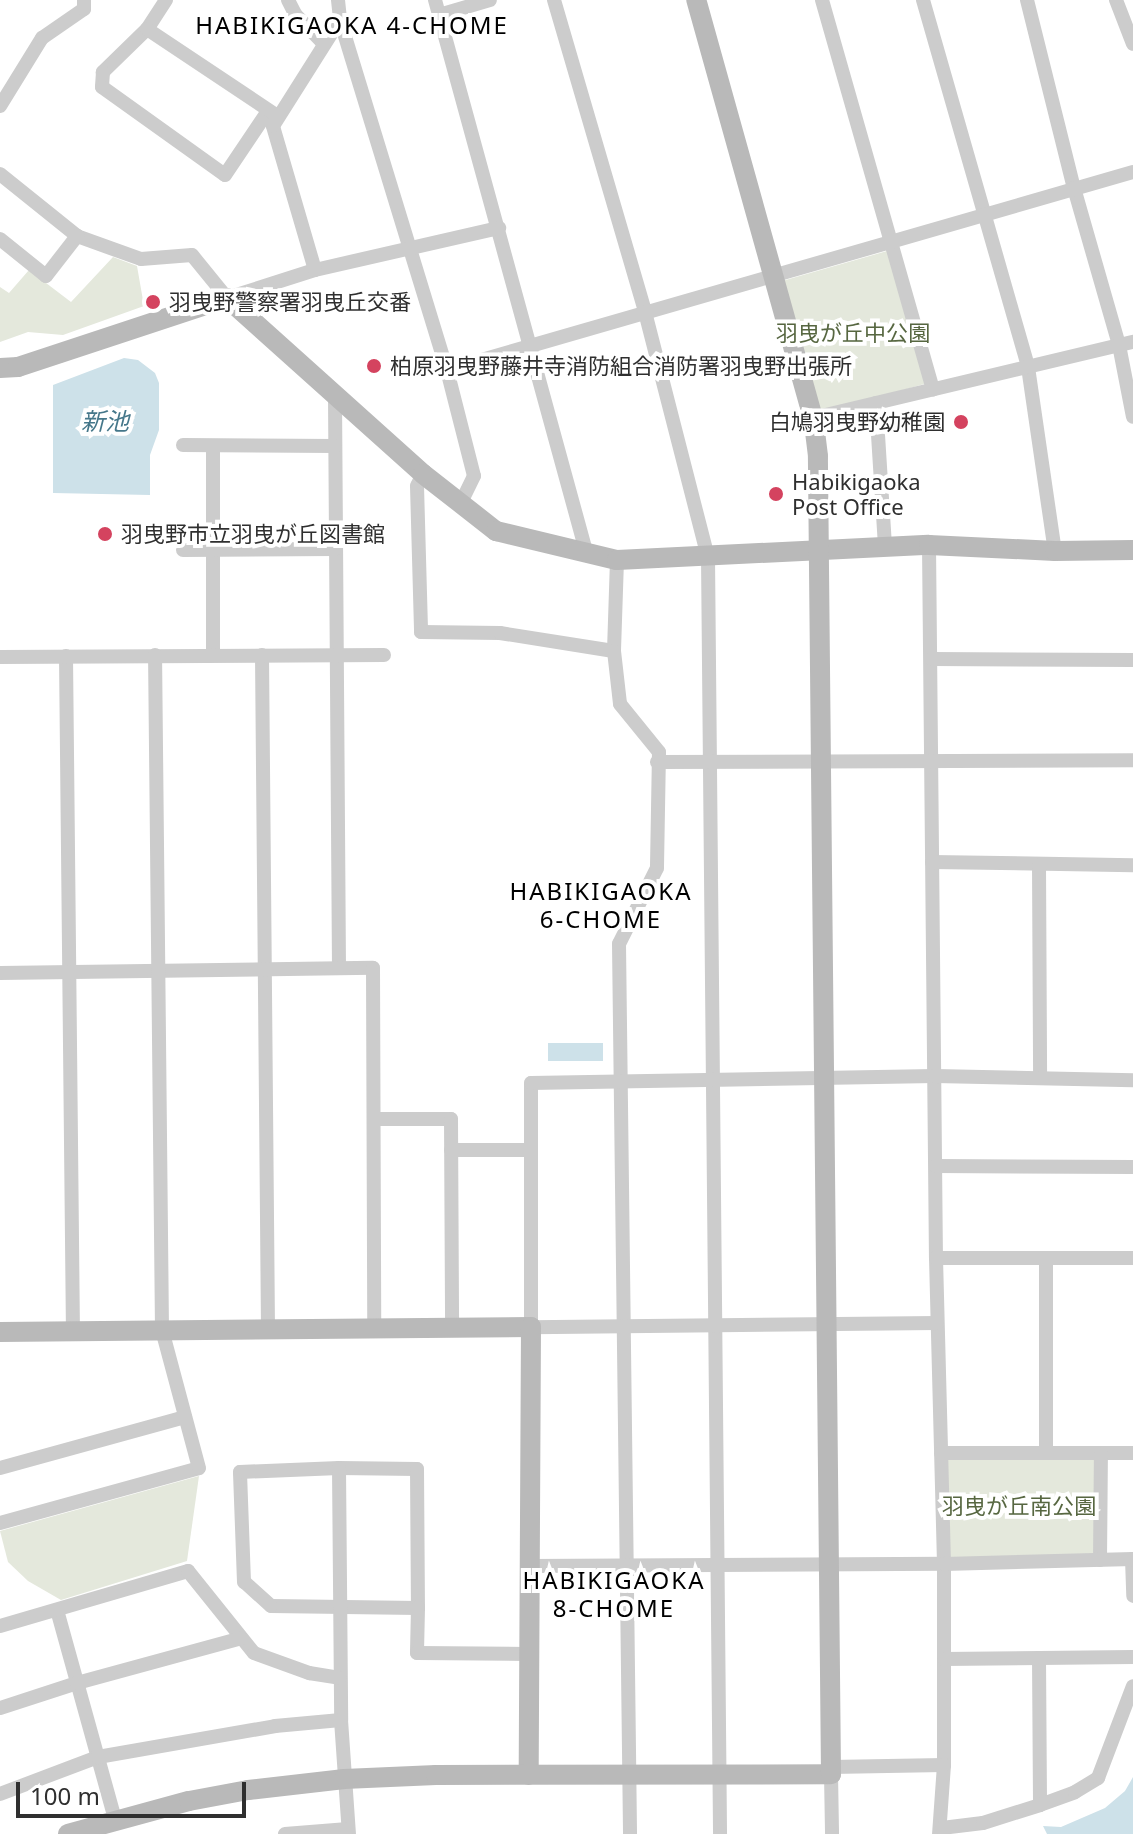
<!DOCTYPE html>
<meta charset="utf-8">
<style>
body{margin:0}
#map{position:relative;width:1133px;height:1834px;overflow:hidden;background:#fff;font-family:"Noto Sans","Noto Sans JP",sans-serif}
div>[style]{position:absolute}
.green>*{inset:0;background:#e4e8dc;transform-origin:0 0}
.water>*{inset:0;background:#cde1e9;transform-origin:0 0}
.street>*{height:14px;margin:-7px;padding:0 7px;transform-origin:7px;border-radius:7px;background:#ccc}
.secondary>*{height:20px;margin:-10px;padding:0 10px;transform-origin:10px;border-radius:10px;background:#b9b9b9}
.dots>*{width:22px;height:22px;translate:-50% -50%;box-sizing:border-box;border:4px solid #fff;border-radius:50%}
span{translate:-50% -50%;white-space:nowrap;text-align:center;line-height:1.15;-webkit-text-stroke:8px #fff;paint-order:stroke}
.poi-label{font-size:22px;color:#2f2f2f}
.left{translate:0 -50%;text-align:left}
.right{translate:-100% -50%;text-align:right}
.park-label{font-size:22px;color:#576741}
.neighbourhood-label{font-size:24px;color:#000;letter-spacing:2px}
.water-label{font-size:24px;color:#45778a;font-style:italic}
.scale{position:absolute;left:16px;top:1782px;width:230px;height:36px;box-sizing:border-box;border:4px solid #2f2f2f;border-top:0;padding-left:10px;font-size:24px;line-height:28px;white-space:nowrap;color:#2f2f2f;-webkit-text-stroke:6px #fff;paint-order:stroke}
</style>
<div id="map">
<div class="green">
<i style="left:887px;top:251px;width:138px;height:110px;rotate:74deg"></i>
<i style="clip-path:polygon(113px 257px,137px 266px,144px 306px,63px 335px,28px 332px,0 342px,0 287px,9px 293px,29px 270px,71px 302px)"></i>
<i style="left:941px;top:1453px;width:156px;height:107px;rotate:1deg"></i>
<i style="clip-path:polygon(199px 1476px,187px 1561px,61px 1600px,28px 1581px,8px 1562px,0 1531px)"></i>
</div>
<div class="water">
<i style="clip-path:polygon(124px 358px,138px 360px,155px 373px,159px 383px,159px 430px,150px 455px,150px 495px,53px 493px,53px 385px)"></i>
<i style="left:548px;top:1043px;width:55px;height:18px"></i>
<i style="clip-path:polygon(1133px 1777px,1133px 1834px,1047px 1834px,1043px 1826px,1061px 1827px,1105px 1808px,1125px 1791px)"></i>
</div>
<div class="street">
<i style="left:166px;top:0;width:35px;rotate:123deg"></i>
<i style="left:147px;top:29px;width:62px;rotate:135.7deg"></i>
<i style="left:103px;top:72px;width:15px;rotate:94deg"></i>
<i style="left:102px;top:87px;width:151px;rotate:35.6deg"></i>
<i style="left:225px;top:175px;width:77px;rotate:-56.1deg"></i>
<i style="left:288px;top:0;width:16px;rotate:63deg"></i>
<i style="left:295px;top:14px;width:42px;rotate:46deg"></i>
<i style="left:338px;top:0;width:20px;rotate:84deg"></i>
<i style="left:340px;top:20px;width:366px;rotate:73deg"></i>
<i style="left:447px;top:370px;width:109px;rotate:75.7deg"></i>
<i style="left:474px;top:476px;width:32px;rotate:116deg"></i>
<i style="left:435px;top:0;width:575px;rotate:74.68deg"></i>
<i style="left:554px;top:0;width:325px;rotate:73.7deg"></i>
<i style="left:645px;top:312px;width:253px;rotate:75.6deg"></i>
<i style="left:708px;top:557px;width:1277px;rotate:89.46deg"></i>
<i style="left:822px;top:0;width:405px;rotate:74.1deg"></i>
<i style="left:923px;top:0;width:382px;rotate:74deg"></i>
<i style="left:1028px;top:367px;width:186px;rotate:81.7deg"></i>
<i style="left:1027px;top:0;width:194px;rotate:76deg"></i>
<i style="left:1074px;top:188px;width:163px;rotate:74deg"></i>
<i style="left:1119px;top:345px;width:73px;rotate:79deg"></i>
<i style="left:1116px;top:0;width:47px;rotate:68.9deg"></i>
<i style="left:439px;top:15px;width:53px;rotate:-16.4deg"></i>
<i style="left:147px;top:29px;width:155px;rotate:33.7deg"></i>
<i style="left:0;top:106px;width:80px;rotate:-58.3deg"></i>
<i style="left:42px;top:38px;width:51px;rotate:-34.6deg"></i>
<i style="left:84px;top:9px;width:9px;rotate:-90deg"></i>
<i style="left:0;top:174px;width:99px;rotate:38.8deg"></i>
<i style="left:77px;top:236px;width:68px;rotate:19.8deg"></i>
<i style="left:141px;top:259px;width:51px;rotate:-4.5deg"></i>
<i style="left:192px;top:255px;width:55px;rotate:50.9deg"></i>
<i style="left:227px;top:298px;width:92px;rotate:-17.7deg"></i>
<i style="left:315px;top:270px;width:189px;rotate:-12.9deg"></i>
<i style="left:0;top:239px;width:59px;rotate:38.8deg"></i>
<i style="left:46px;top:276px;width:51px;rotate:-52.2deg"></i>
<i style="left:315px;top:270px;width:150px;rotate:-106.3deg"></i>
<i style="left:273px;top:126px;width:125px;rotate:-57.7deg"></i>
<i style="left:447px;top:370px;width:714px;rotate:-16.1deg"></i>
<i style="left:335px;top:397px;width:571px;rotate:89.6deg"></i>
<i style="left:876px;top:403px;width:143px;rotate:86.4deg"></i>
<i style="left:813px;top:418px;width:329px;rotate:-13.4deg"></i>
<i style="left:183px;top:445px;width:152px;rotate:0.4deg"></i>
<i style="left:213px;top:446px;width:209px;rotate:90deg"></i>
<i style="left:423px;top:474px;width:13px;rotate:117deg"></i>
<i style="left:417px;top:486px;width:146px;rotate:88.4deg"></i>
<i style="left:421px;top:632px;width:79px;rotate:0.7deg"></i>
<i style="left:500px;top:633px;width:115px;rotate:9deg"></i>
<i style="left:929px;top:545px;width:713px;rotate:89.44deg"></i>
<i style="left:936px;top:1258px;width:306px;rotate:88.5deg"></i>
<i style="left:944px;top:1564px;width:201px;rotate:90deg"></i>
<i style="left:944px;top:1765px;width:69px;rotate:94.1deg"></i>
<i style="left:183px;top:550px;width:152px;rotate:-0.4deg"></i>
<i style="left:617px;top:560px;width:91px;rotate:91.9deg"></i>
<i style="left:614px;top:651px;width:53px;rotate:83.5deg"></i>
<i style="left:620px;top:704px;width:62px;rotate:50.9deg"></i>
<i style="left:659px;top:752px;width:116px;rotate:91deg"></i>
<i style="left:657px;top:868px;width:85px;rotate:116.6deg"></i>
<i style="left:619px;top:944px;width:890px;rotate:89.29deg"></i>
<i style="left:262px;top:655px;width:674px;rotate:89.49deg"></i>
<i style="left:66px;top:656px;width:675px;rotate:89.41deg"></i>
<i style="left:0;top:657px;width:384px;rotate:-0.3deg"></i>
<i style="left:932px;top:659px;width:201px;rotate:0.3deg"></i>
<i style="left:657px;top:762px;width:476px;rotate:-0.2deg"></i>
<i style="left:932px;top:862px;width:201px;rotate:0.9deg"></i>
<i style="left:1039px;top:865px;width:213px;rotate:89.7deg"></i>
<i style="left:0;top:973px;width:373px;rotate:-0.8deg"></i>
<i style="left:373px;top:968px;width:360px;rotate:89.8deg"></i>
<i style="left:374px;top:1119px;width:77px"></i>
<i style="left:451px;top:1119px;width:208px;rotate:89.7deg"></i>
<i style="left:451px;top:1150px;width:80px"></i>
<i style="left:936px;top:1166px;width:197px;rotate:0.3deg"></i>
<i style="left:936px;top:1258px;width:197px"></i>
<i style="left:1046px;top:1258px;width:195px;rotate:90deg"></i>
<i style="left:937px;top:1323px;width:406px;rotate:179.4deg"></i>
<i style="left:531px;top:1327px;width:244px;rotate:-90deg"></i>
<i style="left:531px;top:1083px;width:404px;rotate:-1deg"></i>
<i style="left:935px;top:1076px;width:198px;rotate:1.2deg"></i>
<i style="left:941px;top:1453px;width:192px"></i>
<i style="left:0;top:1468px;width:192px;rotate:-15.4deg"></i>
<i style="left:339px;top:1468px;width:78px;rotate:0.7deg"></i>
<i style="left:417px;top:1469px;width:139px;rotate:89.6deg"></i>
<i style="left:418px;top:1608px;width:147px;rotate:-179.2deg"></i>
<i style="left:271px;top:1606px;width:36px;rotate:-138deg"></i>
<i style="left:244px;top:1582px;width:110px;rotate:-92.1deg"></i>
<i style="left:240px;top:1472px;width:99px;rotate:-2.3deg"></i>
<i style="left:339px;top:1468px;width:252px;rotate:89.5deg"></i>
<i style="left:341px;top:1720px;width:114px;rotate:86deg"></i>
<i style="left:0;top:1523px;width:206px;rotate:-15.4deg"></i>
<i style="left:199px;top:1468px;width:143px;rotate:-105deg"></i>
<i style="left:162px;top:1330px;width:675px;rotate:-90.59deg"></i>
<i style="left:1132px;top:1559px;width:37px;rotate:88deg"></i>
<i style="left:1100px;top:1560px;width:106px;rotate:-89.5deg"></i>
<i style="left:528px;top:1566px;width:416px;rotate:-0.3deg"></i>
<i style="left:944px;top:1564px;width:189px;rotate:-1.5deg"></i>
<i style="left:418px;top:1608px;width:45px;rotate:91.3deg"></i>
<i style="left:417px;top:1653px;width:111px;rotate:0.5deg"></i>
<i style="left:57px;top:1610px;width:217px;rotate:74.5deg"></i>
<i style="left:0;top:1626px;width:196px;rotate:-16.3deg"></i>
<i style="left:188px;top:1571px;width:105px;rotate:51.2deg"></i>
<i style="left:254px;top:1653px;width:59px;rotate:20deg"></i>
<i style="left:309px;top:1673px;width:31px;rotate:9deg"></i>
<i style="left:1039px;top:1658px;width:147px;rotate:89.6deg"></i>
<i style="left:944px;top:1659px;width:189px;rotate:-0.6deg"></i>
<i style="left:0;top:1708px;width:81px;rotate:-18deg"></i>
<i style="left:77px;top:1683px;width:170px;rotate:-15.3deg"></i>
<i style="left:831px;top:1767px;width:113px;rotate:-1deg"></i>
<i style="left:831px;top:1774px;width:60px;rotate:89deg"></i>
<i style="left:0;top:1794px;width:105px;rotate:-20.7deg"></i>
<i style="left:98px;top:1757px;width:180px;rotate:-9.9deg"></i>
<i style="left:275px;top:1726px;width:66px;rotate:-5.2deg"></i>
<i style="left:942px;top:1828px;width:41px;rotate:-7deg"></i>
<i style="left:983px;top:1823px;width:60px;rotate:-17.5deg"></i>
<i style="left:1040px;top:1805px;width:37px;rotate:-20deg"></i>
<i style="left:1075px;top:1792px;width:27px;rotate:-31deg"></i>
<i style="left:1098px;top:1778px;width:98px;rotate:-69.2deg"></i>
<i style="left:285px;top:1834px;width:63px;rotate:-4.5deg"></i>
</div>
<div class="secondary">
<i style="left:0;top:368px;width:18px;rotate:-3deg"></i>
<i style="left:18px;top:367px;width:220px;rotate:-18.3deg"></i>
<i style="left:227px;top:298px;width:263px;rotate:41.9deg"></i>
<i style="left:423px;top:474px;width:93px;rotate:38deg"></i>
<i style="left:496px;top:531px;width:124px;rotate:13.5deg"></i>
<i style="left:617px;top:560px;width:312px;rotate:-2.8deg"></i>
<i style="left:929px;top:545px;width:126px;rotate:2.7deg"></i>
<i style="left:1055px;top:551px;width:78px;rotate:-0.7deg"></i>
<i style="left:0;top:1332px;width:531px;rotate:-0.54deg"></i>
<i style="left:531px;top:1327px;width:448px;rotate:90.3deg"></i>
<i style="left:68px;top:1834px;width:125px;rotate:-15.3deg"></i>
<i style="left:189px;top:1801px;width:60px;rotate:-10.6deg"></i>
<i style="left:248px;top:1790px;width:97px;rotate:-6.5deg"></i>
<i style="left:344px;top:1779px;width:92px;rotate:-2.5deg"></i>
<i style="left:436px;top:1775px;width:395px;rotate:-0.1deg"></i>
<i style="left:831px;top:1774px;width:1318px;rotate:-90.57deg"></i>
<i style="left:818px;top:456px;width:38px;rotate:-97deg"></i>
<i style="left:813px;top:418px;width:434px;rotate:-105.6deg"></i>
</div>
<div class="dots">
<i style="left:153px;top:302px;background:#d4435f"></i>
<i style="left:374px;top:366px;background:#d4435f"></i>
<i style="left:961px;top:422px;background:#d4435f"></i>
<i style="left:776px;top:494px;background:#d4435f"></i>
<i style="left:105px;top:534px;background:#d4435f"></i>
</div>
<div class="poi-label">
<span class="left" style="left:169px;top:302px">羽曳野警察署羽曳丘交番</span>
<span class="left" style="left:390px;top:366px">柏原羽曳野藤井寺消防組合消防署羽曳野出張所</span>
<span class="right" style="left:945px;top:422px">白鳩羽曳野幼稚園</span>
<span class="left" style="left:792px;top:494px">Habikigaoka<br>Post Office</span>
<span class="left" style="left:121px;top:534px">羽曳野市立羽曳が丘図書館</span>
</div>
<div class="park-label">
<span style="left:853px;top:333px">羽曳が丘中公園</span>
<span style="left:1019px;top:1506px">羽曳が丘南公園</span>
</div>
<div class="neighbourhood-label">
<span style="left:352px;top:25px">HABIKIGAOKA 4-CHOME</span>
<span style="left:601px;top:905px">HABIKIGAOKA<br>6-CHOME</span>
<span style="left:614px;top:1594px">HABIKIGAOKA<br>8-CHOME</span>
</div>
<div class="water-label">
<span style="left:105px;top:421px">新池</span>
</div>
<div class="scale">100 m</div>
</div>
